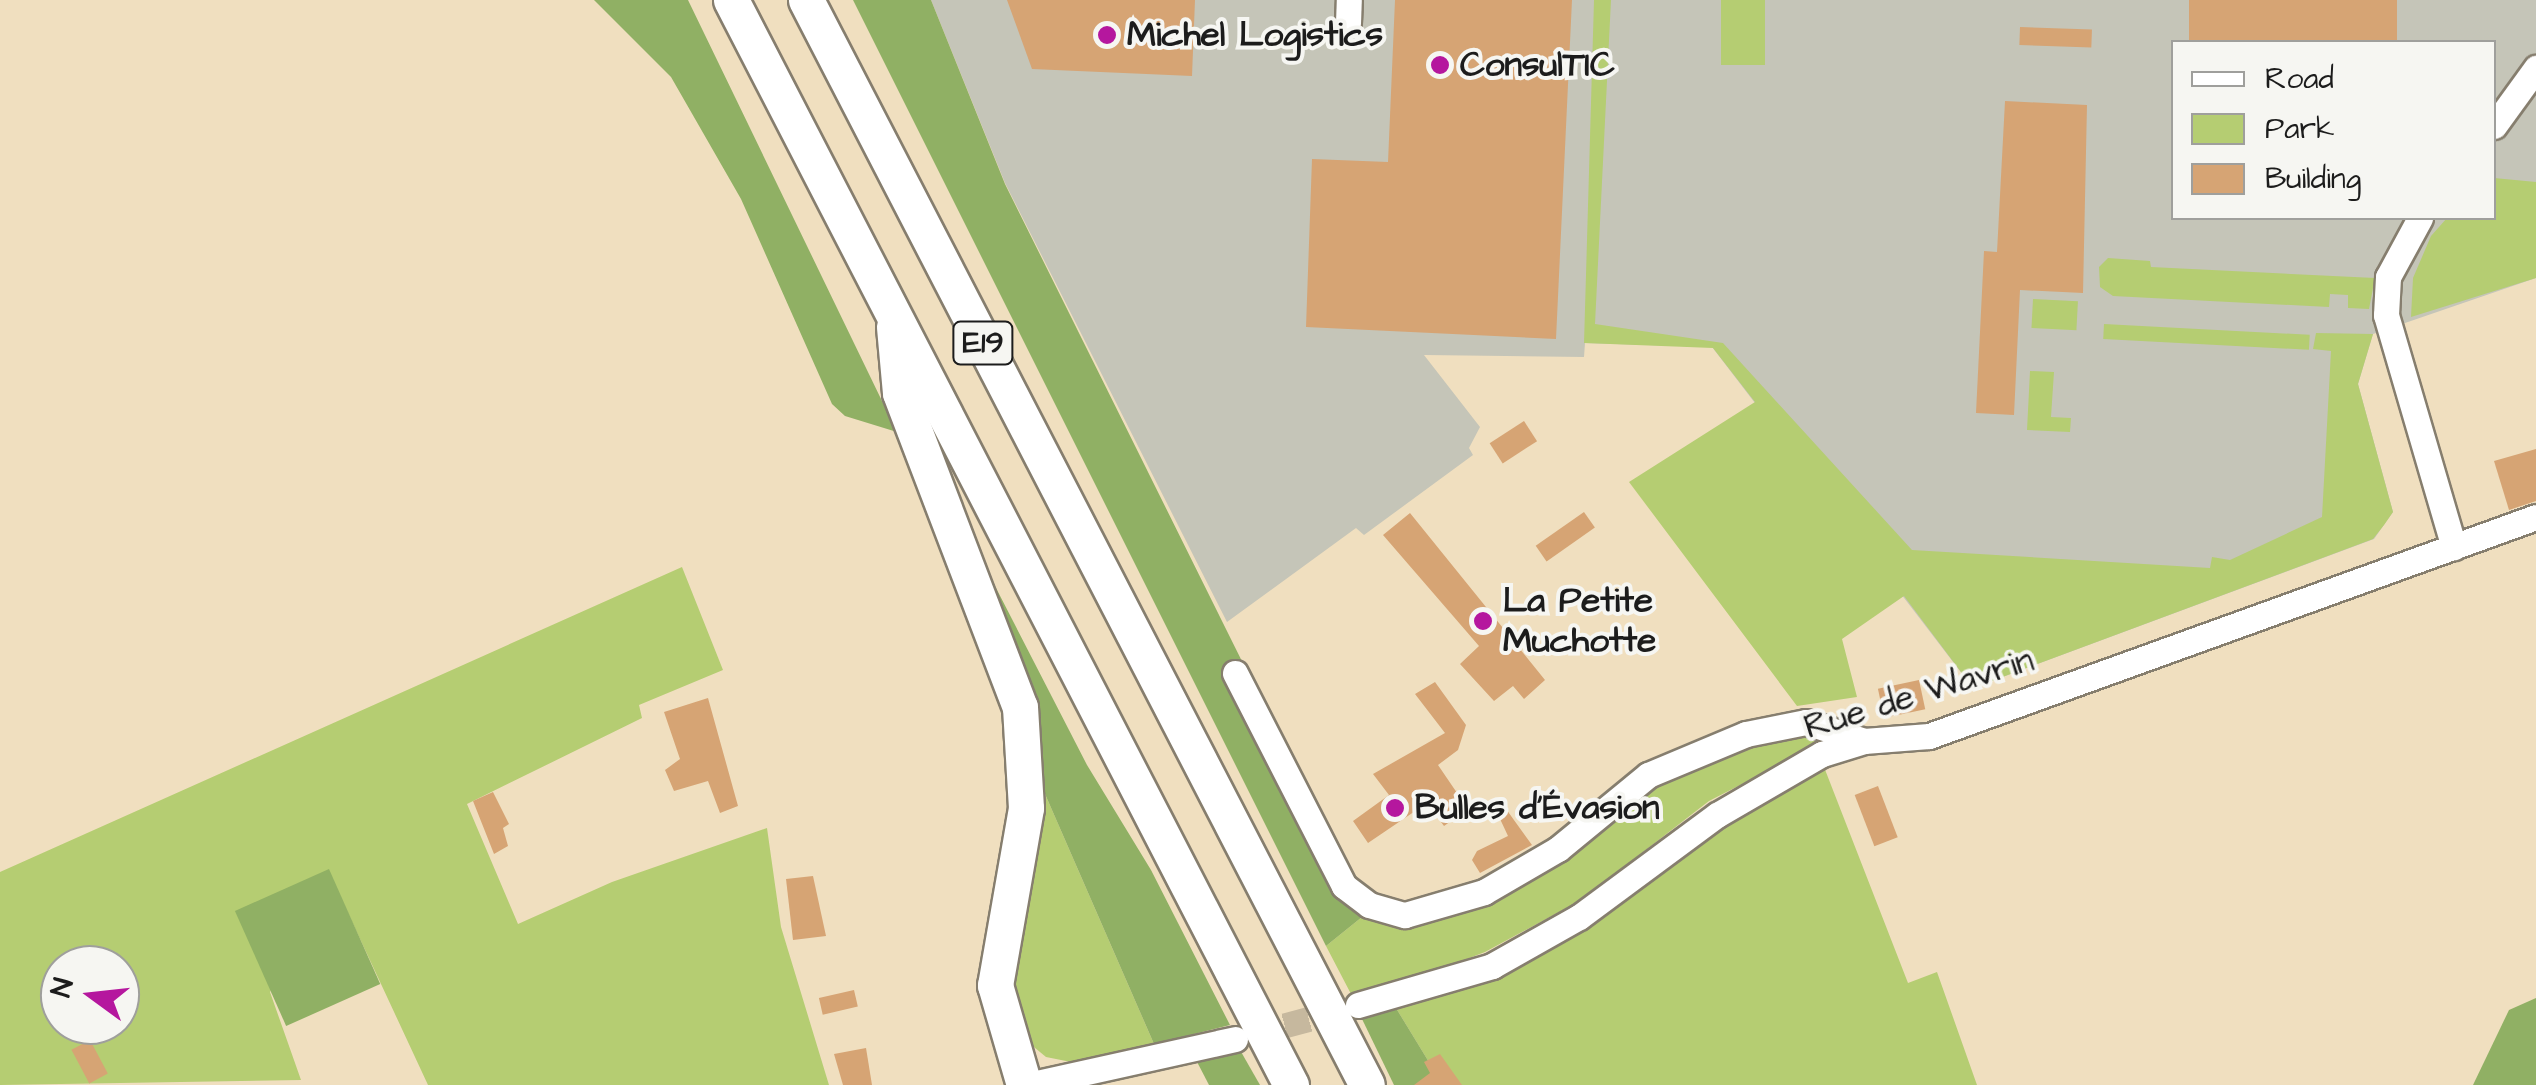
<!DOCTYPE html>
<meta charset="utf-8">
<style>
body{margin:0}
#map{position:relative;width:2536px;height:1085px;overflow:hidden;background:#f0dfbf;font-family:"Architects Daughter",sans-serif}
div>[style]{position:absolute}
.industrial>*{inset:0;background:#c5c5b8}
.green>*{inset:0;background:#b5cd72;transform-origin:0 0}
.forest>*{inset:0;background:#90b064;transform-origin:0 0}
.building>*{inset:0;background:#d6a474;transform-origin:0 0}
.minor-tunnel>*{height:25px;margin-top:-12.5px;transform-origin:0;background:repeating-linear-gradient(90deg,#c6b89e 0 25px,transparent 0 37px)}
.roads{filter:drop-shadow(2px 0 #867e6e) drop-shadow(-2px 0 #867e6e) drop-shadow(0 2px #867e6e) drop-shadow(0 -2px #867e6e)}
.minor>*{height:25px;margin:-12.5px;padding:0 12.5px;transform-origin:12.5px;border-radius:12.5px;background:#fff}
.highway>*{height:35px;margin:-17.5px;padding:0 17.5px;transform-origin:17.5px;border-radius:17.5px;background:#fff}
.dots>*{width:28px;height:28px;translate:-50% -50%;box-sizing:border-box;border:5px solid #f6f6f2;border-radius:50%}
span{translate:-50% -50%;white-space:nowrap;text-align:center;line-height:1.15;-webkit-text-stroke:8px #f6f6f2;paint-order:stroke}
.shield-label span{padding:2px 8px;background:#f6f6f2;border:2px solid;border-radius:8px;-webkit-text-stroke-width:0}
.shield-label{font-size:32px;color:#1c1c1c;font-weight:700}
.poi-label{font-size:35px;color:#1c1c1c;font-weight:700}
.left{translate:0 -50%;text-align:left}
.street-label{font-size:35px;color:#1c1c1c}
.legend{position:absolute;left:2171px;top:40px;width:325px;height:180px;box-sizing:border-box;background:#f6f6f2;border:2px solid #9f9f9c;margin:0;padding:12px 18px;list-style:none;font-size:30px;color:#1c1c1c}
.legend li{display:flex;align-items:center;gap:20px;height:50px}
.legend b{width:50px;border:2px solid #9f9f9c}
.north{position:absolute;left:40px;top:945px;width:100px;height:100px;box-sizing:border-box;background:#f6f6f2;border:2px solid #9f9f9c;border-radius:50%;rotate:285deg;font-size:28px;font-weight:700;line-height:40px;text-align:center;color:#1c1c1c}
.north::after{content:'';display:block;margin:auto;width:35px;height:45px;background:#b5179e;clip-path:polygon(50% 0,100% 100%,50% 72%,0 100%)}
</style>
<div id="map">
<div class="industrial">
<i style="clip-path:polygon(evenodd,931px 0,2536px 0,2536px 278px,2373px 334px,2358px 384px,2393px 512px,2374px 539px,1973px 688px,1712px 347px,1585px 343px,1584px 357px,1424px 355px,1480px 427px,1469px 448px,1473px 455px,1364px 535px,1356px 528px,1227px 622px,1005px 183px,931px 0,2174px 42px,2494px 42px,2494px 218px,2174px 218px,2174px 42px)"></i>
</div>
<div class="green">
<i style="clip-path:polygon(1594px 0,1611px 0,1595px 324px,1723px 343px,1912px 550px,2210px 568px,2212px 557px,2230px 560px,2322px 517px,2331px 351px,2313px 349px,2316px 333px,2373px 334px,2358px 384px,2393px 512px,2384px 525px,2373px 539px,1973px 688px,1904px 596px,1842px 639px,1857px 697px,1797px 706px,1629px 482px,1755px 402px,1713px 348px,1584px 343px)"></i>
<i style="left:1721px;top:0;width:44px;height:65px"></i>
<i style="clip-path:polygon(2494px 178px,2536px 182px,2536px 278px,2411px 317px,2413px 278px,2431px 236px,2447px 218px,2494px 218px)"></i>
<i style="clip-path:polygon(2108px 258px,2150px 261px,2151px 267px,2375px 278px,2369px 309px,2348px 308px,2348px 295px,2330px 294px,2329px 307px,2113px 296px,2100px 287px,2099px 267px)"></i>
<i style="left:2033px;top:299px;width:45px;height:29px;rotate:3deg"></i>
<i style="left:2104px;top:324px;width:206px;height:15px;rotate:3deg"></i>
<i style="clip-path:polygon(2030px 371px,2054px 372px,2051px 417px,2071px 418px,2070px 432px,2027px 430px)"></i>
<i style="clip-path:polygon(evenodd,682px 567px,723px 670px,639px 705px,642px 718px,467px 804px,518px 924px,612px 882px,767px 828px,781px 927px,829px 1085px,428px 1085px,328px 870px,270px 992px,301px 1080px,0 1085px,0 872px,682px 567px,60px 965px,120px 965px,120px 1025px,60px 1025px,60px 965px)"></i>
<i style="clip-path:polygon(1783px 732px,1827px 735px,1822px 743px,1709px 801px,1581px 900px,1485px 952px,1407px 982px,1351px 994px,1326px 946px,1367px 913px,1405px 923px,1632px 794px)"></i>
<i style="clip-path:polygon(1824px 767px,1908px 983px,1937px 972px,1977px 1085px,1443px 1085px,1396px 1008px,1494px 976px,1590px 924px,1719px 825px)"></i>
<i style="clip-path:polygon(1035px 771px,1154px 1044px,1071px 1062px,1046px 1057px,1017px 1033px,1003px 969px)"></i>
</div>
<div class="forest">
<i style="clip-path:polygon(594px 0,688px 0,897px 432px,845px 416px,832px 404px,741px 199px,671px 77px)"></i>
<i style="clip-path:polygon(853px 0,931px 0,1005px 184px,1367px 913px,1326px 946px)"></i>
<i style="clip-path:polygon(960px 518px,1087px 765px,1151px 870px,1230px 1025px,1154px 1044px,1035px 771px)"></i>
<i style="left:329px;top:869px;width:126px;height:103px;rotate:66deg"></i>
<i style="clip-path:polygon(2536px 998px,2536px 1085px,2473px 1085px,2509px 1010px)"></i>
<i style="clip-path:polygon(1396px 1008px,1443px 1085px,1394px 1085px,1362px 1019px)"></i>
<i style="clip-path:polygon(1240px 1050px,1260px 1085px,1209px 1085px,1194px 1056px)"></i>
</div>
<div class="building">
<i style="clip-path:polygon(1007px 0,1195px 0,1192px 76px,1032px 69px)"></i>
<i style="clip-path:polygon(1395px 0,1572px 0,1556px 339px,1306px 327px,1312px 159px,1388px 162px)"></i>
<i style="left:2189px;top:0;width:208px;height:42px"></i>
<i style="left:2020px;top:27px;width:72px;height:18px;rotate:2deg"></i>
<i style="clip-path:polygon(2005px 101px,2087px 105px,2083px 293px,2020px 290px,2014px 415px,1976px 413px,1984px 251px,1997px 252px)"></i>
<i style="left:1524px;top:421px;width:24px;height:41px;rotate:57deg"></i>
<i style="clip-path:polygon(2536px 449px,2536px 501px,2509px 510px,2494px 461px)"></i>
<i style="left:1584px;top:512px;width:19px;height:59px;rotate:55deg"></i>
<i style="clip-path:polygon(1410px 513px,1545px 680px,1524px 699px,1513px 686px,1494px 701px,1460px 664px,1479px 646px,1383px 535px)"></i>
<i style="left:1919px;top:680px;width:30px;height:42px;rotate:78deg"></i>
<i style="clip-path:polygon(1435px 682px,1466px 725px,1458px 750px,1438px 765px,1468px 809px,1444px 826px,1427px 803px,1368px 843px,1353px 821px,1389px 795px,1373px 774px,1445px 733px,1415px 694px)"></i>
<i style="clip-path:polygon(708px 698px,738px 806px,720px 813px,708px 781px,674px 791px,665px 770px,680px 759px,664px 712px)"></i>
<i style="left:1878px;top:786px;width:55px;height:25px;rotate:69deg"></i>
<i style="clip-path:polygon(493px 792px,509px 824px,503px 828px,508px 846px,494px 854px,473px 801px)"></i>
<i style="clip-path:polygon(1501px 802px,1532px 845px,1480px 873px,1472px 860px,1477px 851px,1508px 836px,1494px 806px)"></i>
<i style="clip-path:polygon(813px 876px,826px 936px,793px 940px,786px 879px)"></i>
<i style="left:854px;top:990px;width:17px;height:36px;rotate:77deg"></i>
<i style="left:90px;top:1040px;width:38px;height:21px;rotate:62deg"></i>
<i style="clip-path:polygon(866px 1048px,872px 1085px,843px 1085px,834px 1054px)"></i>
<i style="clip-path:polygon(1440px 1054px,1462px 1085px,1414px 1085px,1430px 1073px,1424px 1062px)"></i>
</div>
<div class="minor-tunnel">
<i style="left:1249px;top:1035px;width:100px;rotate:-15deg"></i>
</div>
<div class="roads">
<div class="minor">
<i style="left:1348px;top:23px;width:23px;rotate:-88deg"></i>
<i style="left:2494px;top:126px;width:72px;rotate:-54.1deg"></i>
<i style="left:2420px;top:218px;width:67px;rotate:118.5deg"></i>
<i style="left:2388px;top:277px;width:38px;rotate:93deg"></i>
<i style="left:2386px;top:315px;width:242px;rotate:73.7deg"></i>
<i style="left:1235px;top:673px;width:239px;rotate:62.9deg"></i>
<i style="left:1344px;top:886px;width:31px;rotate:37deg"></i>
<i style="left:1369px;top:905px;width:37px;rotate:16deg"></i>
<i style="left:1405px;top:915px;width:82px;rotate:-16.2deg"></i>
<i style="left:1484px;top:892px;width:86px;rotate:-30.2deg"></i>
<i style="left:1558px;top:849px;width:117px;rotate:-39.4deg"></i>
<i style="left:1648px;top:775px;width:106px;rotate:-22.7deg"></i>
<i style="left:1746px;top:734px;width:61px;rotate:-11.3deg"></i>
<i style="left:1806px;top:722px;width:61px;rotate:18.1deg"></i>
<i style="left:1358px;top:1005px;width:140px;rotate:-16.2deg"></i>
<i style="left:1492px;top:966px;width:100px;rotate:-29.4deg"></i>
<i style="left:1579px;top:917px;width:172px;rotate:-36.5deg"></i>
<i style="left:1717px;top:815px;width:121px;rotate:-30.2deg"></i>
<i style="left:1822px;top:754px;width:44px;rotate:-17.2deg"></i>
<i style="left:1864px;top:741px;width:65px;rotate:-4.4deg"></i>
<i style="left:1929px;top:736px;width:645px;rotate:-19.84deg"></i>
<i style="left:1028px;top:1085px;width:212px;rotate:-12.5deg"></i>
</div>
<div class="highway">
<i style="left:731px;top:0;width:1221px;rotate:62.7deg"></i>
<i style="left:806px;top:0;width:1221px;rotate:62.66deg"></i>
<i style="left:894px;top:327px;width:66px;rotate:84.8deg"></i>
<i style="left:900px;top:393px;width:336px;rotate:69.1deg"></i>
<i style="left:1020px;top:707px;width:101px;rotate:86.6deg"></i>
<i style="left:1026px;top:808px;width:180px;rotate:99.9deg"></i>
<i style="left:995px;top:985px;width:104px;rotate:73.8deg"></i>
</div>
</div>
<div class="dots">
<i style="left:1107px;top:35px;background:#b5179e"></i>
<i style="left:1440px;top:65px;background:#b5179e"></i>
<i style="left:1483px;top:621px;background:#b5179e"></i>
<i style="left:1395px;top:808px;background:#b5179e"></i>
</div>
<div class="shield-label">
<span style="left:983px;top:343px">E19</span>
</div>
<div class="poi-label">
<span class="left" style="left:1127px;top:35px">Michel Logistics</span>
<span class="left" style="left:1460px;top:65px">ConsulTIC</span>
<span class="left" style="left:1503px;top:621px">La Petite<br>Muchotte</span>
<span class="left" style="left:1415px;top:808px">Bulles d'Évasion</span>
</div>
<div class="street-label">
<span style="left:1919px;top:694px;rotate:-17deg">Rue de Wavrin</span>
</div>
<ul class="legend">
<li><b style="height:12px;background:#fff"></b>Road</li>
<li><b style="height:28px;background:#b5cd72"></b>Park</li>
<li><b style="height:28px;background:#d6a474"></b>Building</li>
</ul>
<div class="north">N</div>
</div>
